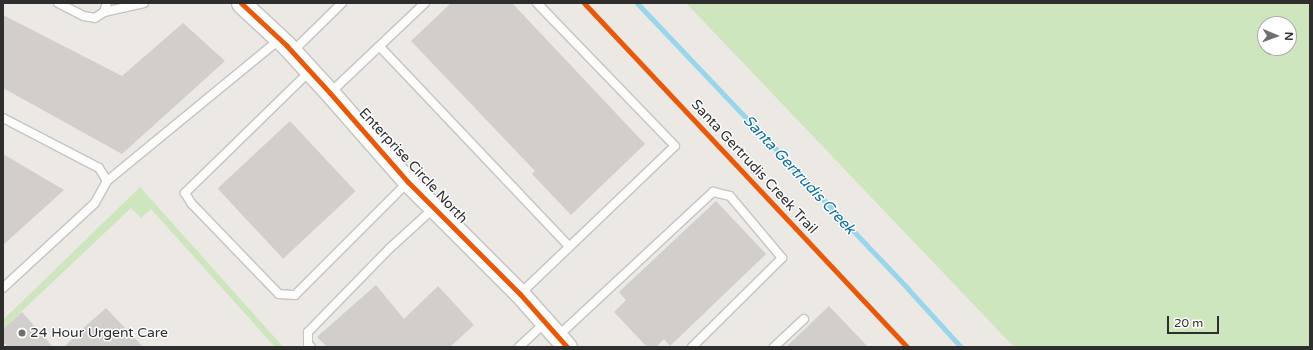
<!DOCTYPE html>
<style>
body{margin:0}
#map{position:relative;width:1313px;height:350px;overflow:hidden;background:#ece8e4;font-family:"Varela Round",sans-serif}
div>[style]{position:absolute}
.green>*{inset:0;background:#cee6be}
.stream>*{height:5px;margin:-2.5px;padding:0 2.5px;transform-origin:2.5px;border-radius:2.5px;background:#99d6ec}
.building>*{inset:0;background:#d1cecb;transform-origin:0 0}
.roads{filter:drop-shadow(1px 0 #c5c4c5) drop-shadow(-1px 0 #c5c4c5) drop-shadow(0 1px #c5c4c5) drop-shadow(0 -1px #c5c4c5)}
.service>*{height:8px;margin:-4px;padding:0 4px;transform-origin:4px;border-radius:4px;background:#fcfcfb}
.tertiary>*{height:19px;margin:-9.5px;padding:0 9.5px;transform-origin:9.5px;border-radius:9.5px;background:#fcfcfb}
.cycleway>*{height:5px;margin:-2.5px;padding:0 2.5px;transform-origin:2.5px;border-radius:2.5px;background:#e8590c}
.dots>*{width:11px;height:11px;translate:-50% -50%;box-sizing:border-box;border:2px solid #fff;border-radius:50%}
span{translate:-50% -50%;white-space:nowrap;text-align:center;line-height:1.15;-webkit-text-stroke:3px #fff;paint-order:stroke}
.street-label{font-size:14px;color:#2e2e2e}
.poi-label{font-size:14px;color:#2e2e2e}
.left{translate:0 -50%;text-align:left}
.water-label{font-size:15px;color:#0d6fa3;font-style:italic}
.frame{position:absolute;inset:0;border:4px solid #2e2e2e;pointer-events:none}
.north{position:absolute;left:1257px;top:16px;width:40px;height:40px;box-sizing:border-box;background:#fff;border:1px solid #ababab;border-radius:50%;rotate:92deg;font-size:11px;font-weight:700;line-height:16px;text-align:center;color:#2e2e2e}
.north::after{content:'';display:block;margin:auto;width:14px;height:18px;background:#706f6e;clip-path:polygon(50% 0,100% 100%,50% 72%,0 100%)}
.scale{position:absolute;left:1167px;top:316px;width:52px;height:18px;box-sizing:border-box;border:2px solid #2e2e2e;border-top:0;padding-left:5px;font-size:12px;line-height:14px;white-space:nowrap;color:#2e2e2e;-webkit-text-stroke:3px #fff;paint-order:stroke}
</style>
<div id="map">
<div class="green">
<i style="clip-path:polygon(evenodd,686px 3px,1310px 3px,1310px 347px,1014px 347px,686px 3px,1265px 24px,1289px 24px,1289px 48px,1265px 48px,1265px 24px)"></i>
<i style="clip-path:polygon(140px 187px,277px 340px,283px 347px,275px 347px,151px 209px,141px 218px,131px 208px,3px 329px,3px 320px)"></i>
</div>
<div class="stream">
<i style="left:637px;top:3px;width:394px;rotate:46.5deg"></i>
<i style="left:908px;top:289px;width:79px;rotate:47.6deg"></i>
</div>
<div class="building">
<i style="clip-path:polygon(451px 3px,512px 3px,645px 144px,571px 215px,532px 174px,535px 171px,411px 41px)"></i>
<i style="clip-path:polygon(3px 15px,122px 76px,183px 23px,225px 61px,122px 154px,3px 88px)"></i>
<i style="left:290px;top:121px;width:96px;height:99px;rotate:47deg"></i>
<i style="clip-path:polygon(3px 154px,64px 190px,3px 245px)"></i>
<i style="clip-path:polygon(716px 201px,766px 254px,670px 346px,664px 339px,656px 347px,647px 347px,614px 312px,626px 300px,619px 292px)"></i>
<i style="clip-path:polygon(376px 285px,404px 319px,438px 286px,474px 325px,450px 347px,327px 347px,317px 337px)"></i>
<i style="clip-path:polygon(829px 306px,868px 347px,786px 347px)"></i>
<i style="clip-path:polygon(106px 308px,143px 347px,64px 347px,79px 332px)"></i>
<i style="clip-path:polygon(22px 312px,53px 347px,8px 347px,3px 342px,3px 329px)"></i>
</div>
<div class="roads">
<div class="service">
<i style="left:58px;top:3px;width:29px;rotate:27deg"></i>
<i style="left:84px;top:16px;width:11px;rotate:10deg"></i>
<i style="left:95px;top:18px;width:11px;rotate:-34deg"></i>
<i style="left:104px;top:12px;width:9px;rotate:-72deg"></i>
<i style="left:104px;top:12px;width:41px;rotate:-12.7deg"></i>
<i style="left:380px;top:47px;width:274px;rotate:46.5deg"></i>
<i style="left:292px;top:52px;width:70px;rotate:-44.4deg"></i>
<i style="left:310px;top:71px;width:175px;rotate:135.7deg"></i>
<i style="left:185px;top:193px;width:13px;rotate:58deg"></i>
<i style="left:192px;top:204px;width:125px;rotate:46deg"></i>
<i style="left:279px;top:294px;width:16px;rotate:4deg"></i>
<i style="left:295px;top:295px;width:160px;rotate:-45deg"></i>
<i style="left:330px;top:93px;width:131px;rotate:-43.5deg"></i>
<i style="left:3px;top:118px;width:108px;rotate:27.5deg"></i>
<i style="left:99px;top:168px;width:15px;rotate:58deg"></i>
<i style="left:107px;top:181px;width:25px;rotate:119deg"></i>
<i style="left:95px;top:203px;width:125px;rotate:137.3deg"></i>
<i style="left:107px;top:181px;width:224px;rotate:-39.4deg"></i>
<i style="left:520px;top:294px;width:214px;rotate:-43.7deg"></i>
<i style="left:675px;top:146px;width:199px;rotate:-134deg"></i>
<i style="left:558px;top:336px;width:212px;rotate:-42.9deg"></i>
<i style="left:713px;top:192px;width:17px;rotate:13deg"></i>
<i style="left:730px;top:196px;width:81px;rotate:50deg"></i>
<i style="left:782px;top:258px;width:127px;rotate:135.3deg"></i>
<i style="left:311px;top:347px;width:4px;rotate:-135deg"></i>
<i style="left:308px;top:344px;width:12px;rotate:-90deg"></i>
<i style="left:308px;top:332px;width:117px;rotate:-45.7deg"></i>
<i style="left:390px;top:248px;width:59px;rotate:-42.3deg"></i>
<i style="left:519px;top:347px;width:35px;rotate:-43deg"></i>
<i style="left:774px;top:347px;width:41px;rotate:-43deg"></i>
</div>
<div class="tertiary">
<i style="left:241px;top:3px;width:62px;rotate:43deg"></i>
<i style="left:286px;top:45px;width:65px;rotate:47.5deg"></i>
<i style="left:330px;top:93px;width:118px;rotate:48.8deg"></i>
<i style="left:408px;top:182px;width:158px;rotate:45deg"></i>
<i style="left:520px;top:294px;width:71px;rotate:48.4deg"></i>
</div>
</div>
<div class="cycleway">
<i style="left:241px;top:3px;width:62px;rotate:43deg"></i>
<i style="left:286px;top:45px;width:65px;rotate:47.5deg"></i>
<i style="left:330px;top:93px;width:118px;rotate:48.8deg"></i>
<i style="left:408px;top:182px;width:158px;rotate:45deg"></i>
<i style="left:520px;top:294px;width:71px;rotate:48.4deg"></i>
<i style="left:584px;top:3px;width:472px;rotate:46.8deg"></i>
</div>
<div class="dots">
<i style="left:22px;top:333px;background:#706f6e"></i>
</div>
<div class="street-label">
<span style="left:413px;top:166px;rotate:47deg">Enterprise Circle North</span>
<span style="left:754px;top:167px;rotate:47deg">Santa Gertrudis Creek Trail</span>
</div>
<div class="poi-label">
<span class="left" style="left:30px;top:333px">24 Hour Urgent Care</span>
</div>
<div class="water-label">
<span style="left:799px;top:175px;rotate:47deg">Santa Gertrudis Creek</span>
</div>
<div class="frame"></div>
<div class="north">N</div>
<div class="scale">20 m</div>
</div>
